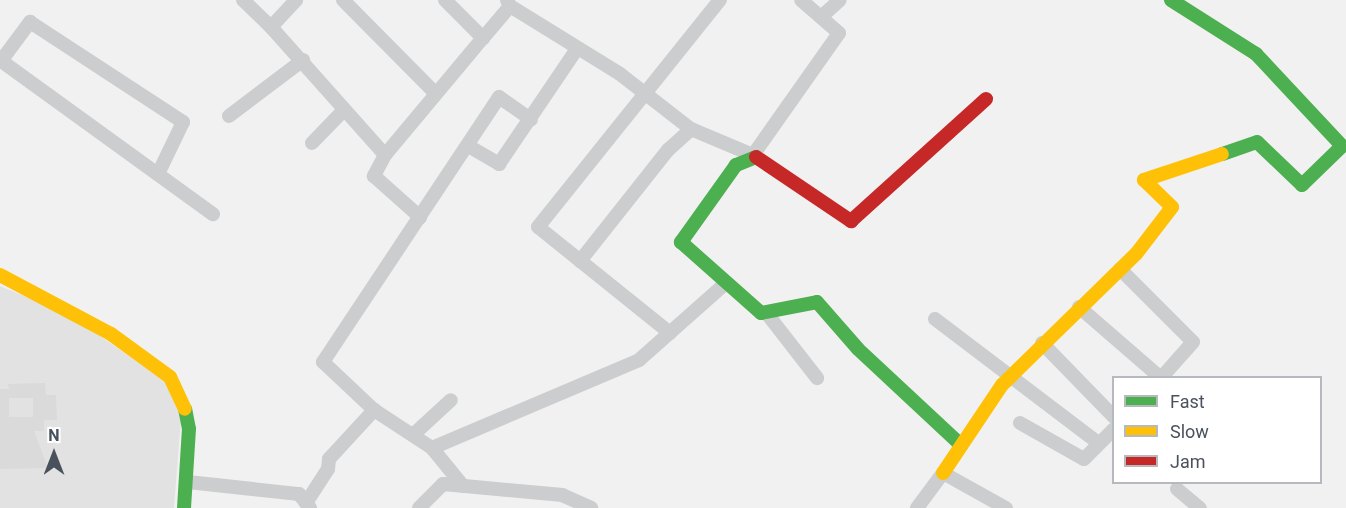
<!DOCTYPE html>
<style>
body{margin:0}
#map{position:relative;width:1346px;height:508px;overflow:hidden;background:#f1f1f1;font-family:Roboto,sans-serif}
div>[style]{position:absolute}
.education>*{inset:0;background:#e3e2e2}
.building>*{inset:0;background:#dadadb}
.street>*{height:14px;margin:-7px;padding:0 7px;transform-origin:7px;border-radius:7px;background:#cbcdcf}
.fast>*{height:14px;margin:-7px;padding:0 7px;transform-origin:7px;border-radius:7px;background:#4caf50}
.slow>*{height:14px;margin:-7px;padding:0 7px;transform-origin:7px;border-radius:7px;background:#ffc107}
.jam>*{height:14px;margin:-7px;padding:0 7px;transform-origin:7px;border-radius:7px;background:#c62828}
span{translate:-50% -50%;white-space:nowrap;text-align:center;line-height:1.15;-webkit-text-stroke:5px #fff;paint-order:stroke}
.legend{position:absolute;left:1112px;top:376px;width:210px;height:108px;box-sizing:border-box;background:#fff;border:2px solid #b6babe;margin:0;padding:8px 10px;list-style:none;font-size:18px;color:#49525c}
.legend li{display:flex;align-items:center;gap:12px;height:30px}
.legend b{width:30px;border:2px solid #b6babe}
.north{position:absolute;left:24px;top:424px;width:60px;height:60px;-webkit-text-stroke:4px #fff;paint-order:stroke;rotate:0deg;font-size:16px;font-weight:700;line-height:24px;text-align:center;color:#49525c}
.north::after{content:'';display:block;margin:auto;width:21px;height:27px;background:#49525c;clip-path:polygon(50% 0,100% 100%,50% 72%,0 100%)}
</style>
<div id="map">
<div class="education">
<i style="clip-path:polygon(0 286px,70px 315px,166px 382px,181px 418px,174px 508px,0 508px)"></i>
</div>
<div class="building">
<i style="clip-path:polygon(evenodd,45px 383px,46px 395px,56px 395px,57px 420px,44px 420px,44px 431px,34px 431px,48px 468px,0 469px,0 389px,9px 389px,8px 384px,45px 383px,9px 398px,33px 398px,33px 417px,9px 417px,9px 398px)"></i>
</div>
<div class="street">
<i style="left:243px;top:0;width:39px;rotate:44deg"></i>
<i style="left:271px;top:27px;width:37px;rotate:-47deg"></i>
<i style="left:343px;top:0;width:129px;rotate:45.3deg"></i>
<i style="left:445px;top:0;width:54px;rotate:45deg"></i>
<i style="left:483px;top:38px;width:42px;rotate:-49.8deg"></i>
<i style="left:507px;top:0;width:7px;rotate:63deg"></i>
<i style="left:510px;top:6px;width:129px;rotate:31.7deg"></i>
<i style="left:620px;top:74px;width:90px;rotate:37.8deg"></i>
<i style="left:691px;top:129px;width:67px;rotate:22.8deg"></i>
<i style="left:753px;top:155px;width:149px;rotate:-54.8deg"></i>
<i style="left:839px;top:33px;width:50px;rotate:-139deg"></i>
<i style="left:821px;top:17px;width:25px;rotate:-42deg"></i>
<i style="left:271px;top:27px;width:171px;rotate:48.3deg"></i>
<i style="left:385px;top:155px;width:153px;rotate:-50.1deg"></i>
<i style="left:0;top:60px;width:263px;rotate:35.9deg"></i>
<i style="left:1px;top:61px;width:49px;rotate:-53.4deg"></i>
<i style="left:30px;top:22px;width:183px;rotate:33.2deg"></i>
<i style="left:183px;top:122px;width:58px;rotate:115.7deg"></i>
<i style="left:229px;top:116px;width:93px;rotate:-37.1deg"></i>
<i style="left:312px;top:143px;width:45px;rotate:-45.9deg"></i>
<i style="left:470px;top:147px;width:34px;rotate:30deg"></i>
<i style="left:499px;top:164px;width:139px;rotate:-55.9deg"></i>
<i style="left:385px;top:155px;width:24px;rotate:118deg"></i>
<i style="left:374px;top:176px;width:62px;rotate:41.7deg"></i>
<i style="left:580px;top:261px;width:142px;rotate:-51.6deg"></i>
<i style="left:668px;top:150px;width:31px;rotate:-42deg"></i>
<i style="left:1120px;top:269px;width:103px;rotate:45deg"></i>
<i style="left:1193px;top:342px;width:48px;rotate:131.6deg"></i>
<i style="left:1079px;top:307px;width:108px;rotate:40.9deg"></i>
<i style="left:768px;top:315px;width:80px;rotate:52.1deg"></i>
<i style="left:935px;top:319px;width:203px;rotate:37.2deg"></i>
<i style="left:670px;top:333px;width:169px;rotate:-141.2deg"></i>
<i style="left:538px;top:227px;width:291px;rotate:-51.3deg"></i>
<i style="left:1042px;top:343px;width:103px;rotate:45.8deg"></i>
<i style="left:1020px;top:423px;width:73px;rotate:29.4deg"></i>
<i style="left:1084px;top:459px;width:42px;rotate:-45deg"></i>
<i style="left:414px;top:434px;width:50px;rotate:-42.6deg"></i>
<i style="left:432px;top:448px;width:225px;rotate:-23deg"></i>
<i style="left:639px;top:360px;width:115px;rotate:-41.5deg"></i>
<i style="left:188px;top:482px;width:112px;rotate:6.2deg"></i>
<i style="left:299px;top:494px;width:18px;rotate:52deg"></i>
<i style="left:463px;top:486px;width:49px;rotate:-129.2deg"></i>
<i style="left:432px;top:448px;width:69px;rotate:-146.8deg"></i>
<i style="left:374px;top:410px;width:70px;rotate:-136.7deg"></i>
<i style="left:323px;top:362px;width:318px;rotate:-56.4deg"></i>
<i style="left:499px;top:97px;width:39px;rotate:35deg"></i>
<i style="left:1177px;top:489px;width:30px;rotate:40deg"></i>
<i style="left:306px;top:503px;width:40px;rotate:-57.1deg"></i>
<i style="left:328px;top:469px;width:10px;rotate:-84deg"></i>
<i style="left:329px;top:459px;width:67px;rotate:-47.4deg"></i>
<i style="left:419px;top:508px;width:34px;rotate:-45deg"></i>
<i style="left:443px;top:484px;width:120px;rotate:5.3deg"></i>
<i style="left:562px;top:495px;width:32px;rotate:24deg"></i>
<i style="left:917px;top:508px;width:44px;rotate:-53.4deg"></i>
<i style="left:943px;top:473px;width:72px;rotate:29.1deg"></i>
</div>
<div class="fast">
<i style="left:1171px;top:0;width:101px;rotate:32.4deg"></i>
<i style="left:1256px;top:54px;width:126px;rotate:46.9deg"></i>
<i style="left:1342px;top:146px;width:56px;rotate:135.7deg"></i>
<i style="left:1302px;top:185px;width:62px;rotate:-136.3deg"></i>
<i style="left:1257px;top:142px;width:37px;rotate:161deg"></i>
<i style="left:756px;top:157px;width:22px;rotate:158deg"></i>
<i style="left:736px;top:165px;width:95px;rotate:125.5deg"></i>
<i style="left:681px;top:242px;width:107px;rotate:41.6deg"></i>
<i style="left:761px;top:313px;width:57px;rotate:-11.1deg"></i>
<i style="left:817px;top:302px;width:62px;rotate:48.9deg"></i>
<i style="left:858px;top:349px;width:141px;rotate:43deg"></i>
<i style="left:184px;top:508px;width:79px;rotate:-86.4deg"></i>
<i style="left:189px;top:429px;width:20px;rotate:-101deg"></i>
</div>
<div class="slow">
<i style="left:0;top:275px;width:126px;rotate:28deg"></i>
<i style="left:111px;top:334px;width:73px;rotate:36.1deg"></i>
<i style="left:170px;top:377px;width:35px;rotate:65deg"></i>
<i style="left:943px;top:473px;width:106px;rotate:-56.2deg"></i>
<i style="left:1002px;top:385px;width:187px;rotate:-44.4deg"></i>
<i style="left:1136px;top:254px;width:59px;rotate:-52.5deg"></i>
<i style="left:1172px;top:207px;width:39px;rotate:-136deg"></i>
<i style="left:1144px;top:180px;width:82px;rotate:-18.4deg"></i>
</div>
<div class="jam">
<i style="left:756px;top:157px;width:115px;rotate:34deg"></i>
<i style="left:851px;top:221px;width:182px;rotate:-42.1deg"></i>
</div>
<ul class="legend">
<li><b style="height:8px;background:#4caf50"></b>Fast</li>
<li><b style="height:8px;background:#ffc107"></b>Slow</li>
<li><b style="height:8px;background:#c62828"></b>Jam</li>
</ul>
<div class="north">N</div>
</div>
